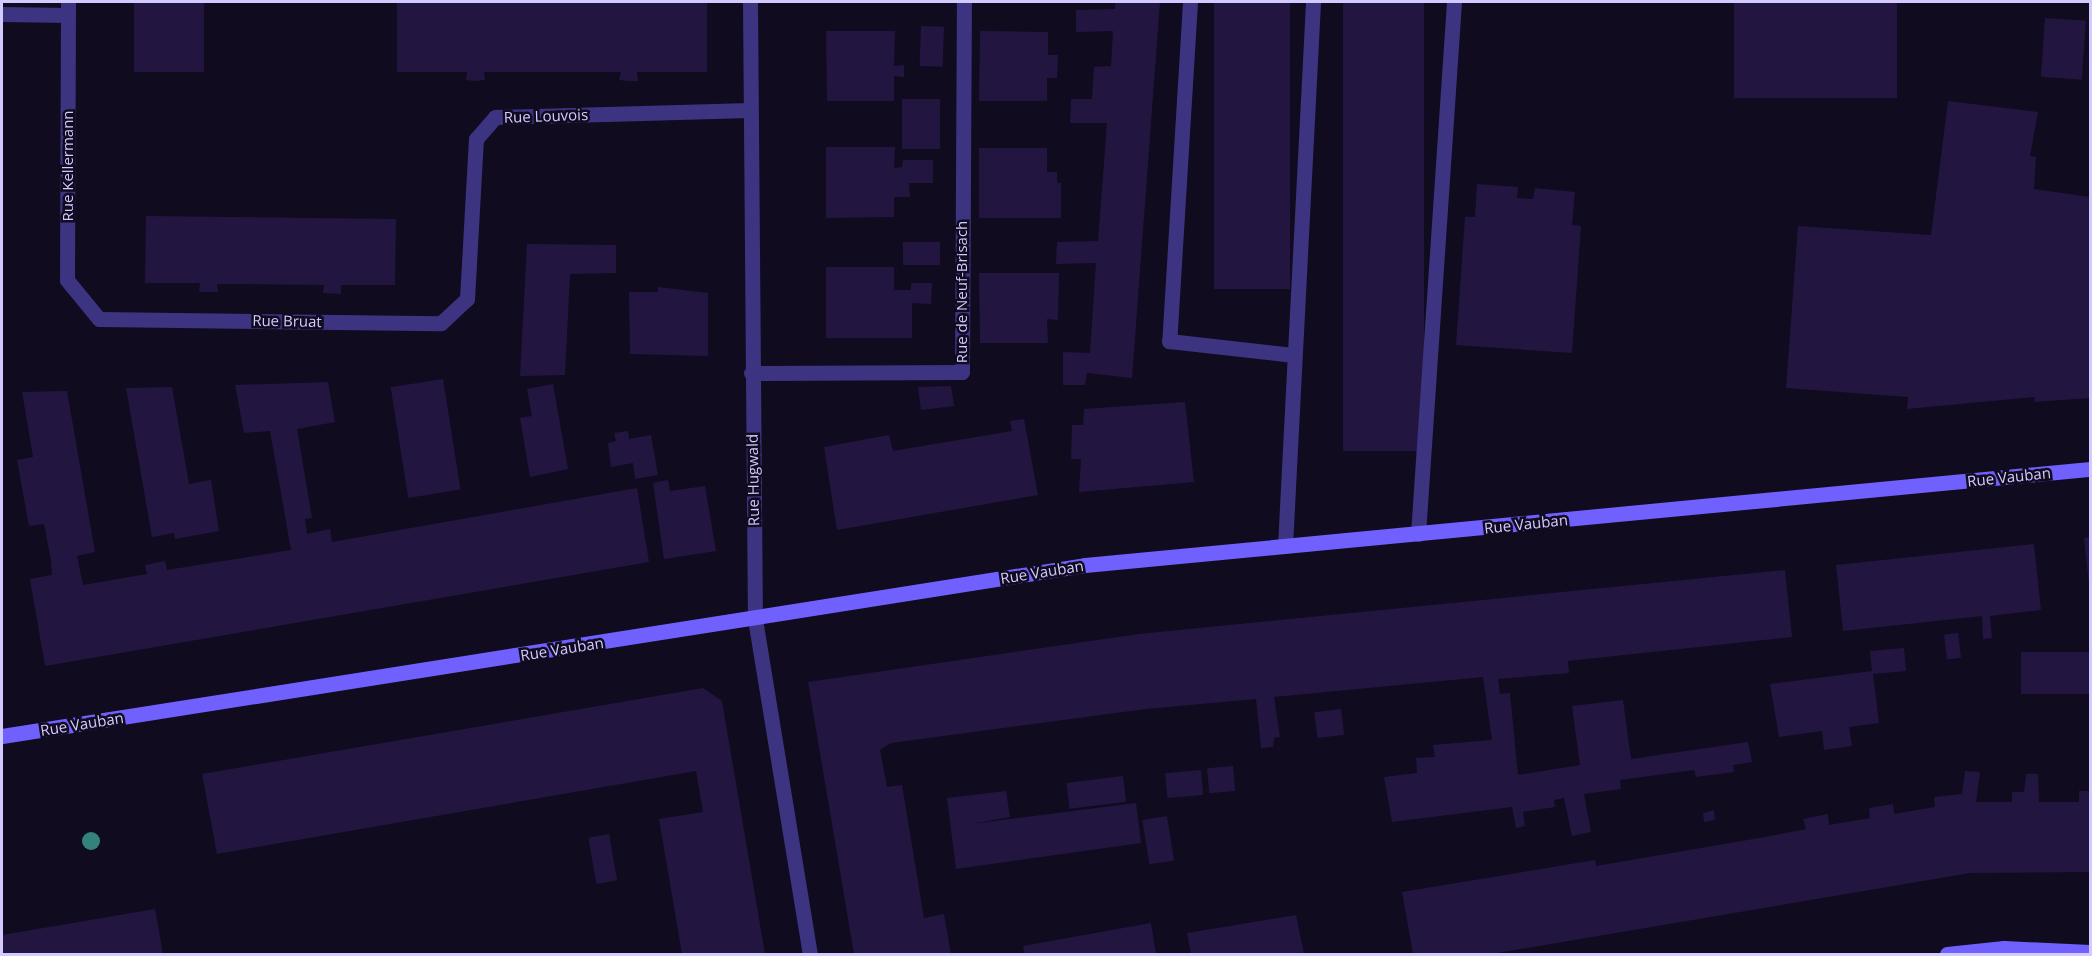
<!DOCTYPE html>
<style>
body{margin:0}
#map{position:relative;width:2092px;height:956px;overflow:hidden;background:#100b1f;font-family:"Open Sans",sans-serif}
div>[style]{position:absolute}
.building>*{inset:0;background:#221641;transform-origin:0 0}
.service>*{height:15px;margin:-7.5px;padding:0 7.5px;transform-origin:7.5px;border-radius:7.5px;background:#3c3481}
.minor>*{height:15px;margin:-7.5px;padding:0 7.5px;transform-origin:7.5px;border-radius:7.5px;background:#3c3481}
.secondary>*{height:15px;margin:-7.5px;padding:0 7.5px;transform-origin:7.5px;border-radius:7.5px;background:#7061ff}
.trees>*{width:18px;height:18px;margin:-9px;border-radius:50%;background:#33827d}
span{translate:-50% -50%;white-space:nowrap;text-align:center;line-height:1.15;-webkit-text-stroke:5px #100b1f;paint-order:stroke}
.street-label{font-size:15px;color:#d3caff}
.frame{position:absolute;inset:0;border:3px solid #d3caff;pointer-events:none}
</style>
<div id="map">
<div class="building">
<i style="left:134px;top:2px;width:70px;height:70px"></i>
<i style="clip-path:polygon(397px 2px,707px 2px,707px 72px,637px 72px,638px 81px,628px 81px,619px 80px,621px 72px,484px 72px,485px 80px,475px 81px,466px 80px,467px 72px,397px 72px)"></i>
<i style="clip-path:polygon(1115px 2px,1160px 2px,1132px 378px,1087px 373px,1085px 385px,1063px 385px,1063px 352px,1090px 353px,1096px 263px,1056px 264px,1057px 242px,1098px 241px,1107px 123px,1070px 123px,1071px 99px,1092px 99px,1094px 67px,1111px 66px,1113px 31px,1076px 32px,1076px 10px,1115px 9px)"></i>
<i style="left:1214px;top:2px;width:76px;height:287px"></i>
<i style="left:1343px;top:2px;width:81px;height:449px"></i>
<i style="left:1734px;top:2px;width:163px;height:96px"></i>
<i style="left:2045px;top:18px;width:41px;height:59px;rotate:4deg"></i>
<i style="left:921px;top:26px;width:23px;height:40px;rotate:2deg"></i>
<i style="clip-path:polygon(826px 31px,895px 31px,894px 66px,904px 65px,904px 77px,894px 76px,894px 101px,827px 101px)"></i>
<i style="clip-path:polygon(980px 31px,1048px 32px,1048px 55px,1058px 55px,1057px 78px,1047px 78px,1047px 101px,979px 101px)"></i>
<i style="left:940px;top:99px;width:50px;height:38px;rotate:90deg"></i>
<i style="clip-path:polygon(1948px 101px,2038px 112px,2030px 156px,2036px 157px,2034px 189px,2090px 197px,2090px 398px,2034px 402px,2035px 397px,1907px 409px,1908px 397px,1786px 388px,1798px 226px,1931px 235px)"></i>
<i style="clip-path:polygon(826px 147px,895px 147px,894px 168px,902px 167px,903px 160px,933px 160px,933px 183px,909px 183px,910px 197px,894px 197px,894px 217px,826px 218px)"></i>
<i style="clip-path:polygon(979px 148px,1047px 148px,1047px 172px,1057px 172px,1057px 183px,1061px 183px,1061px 218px,979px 218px)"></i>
<i style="clip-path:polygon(1477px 184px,1518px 187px,1517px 198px,1533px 199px,1535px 188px,1575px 192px,1572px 225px,1581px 226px,1572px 353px,1456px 345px,1465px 217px,1475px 217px)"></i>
<i style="clip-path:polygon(146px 216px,396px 219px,395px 285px,341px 285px,341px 294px,323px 293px,324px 285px,217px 284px,218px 292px,199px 292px,200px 283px,145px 283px)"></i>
<i style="left:903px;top:242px;width:37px;height:23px"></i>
<i style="clip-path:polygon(527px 244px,616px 245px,616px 273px,570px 274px,565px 375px,520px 376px)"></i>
<i style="clip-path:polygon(826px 267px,894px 267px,894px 290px,911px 290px,911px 283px,932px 283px,931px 304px,912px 303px,912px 338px,826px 338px)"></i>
<i style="clip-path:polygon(979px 273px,1059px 273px,1058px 320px,1047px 319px,1048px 343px,980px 343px)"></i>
<i style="clip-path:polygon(658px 287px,708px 293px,708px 356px,630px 354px,629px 292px,658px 292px)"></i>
<i style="left:443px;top:379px;width:112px;height:53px;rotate:81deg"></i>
<i style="clip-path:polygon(328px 382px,335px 422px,297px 429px,312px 518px,305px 519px,307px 534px,330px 529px,332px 542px,637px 488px,649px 562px,45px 666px,30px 579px,52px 575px,51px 560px,44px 524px,29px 526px,17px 460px,33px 457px,22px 392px,67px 391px,95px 552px,77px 556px,83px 585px,147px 574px,145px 565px,165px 561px,167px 570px,291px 550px,270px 431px,244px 433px,235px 385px)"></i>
<i style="clip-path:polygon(553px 384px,568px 469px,530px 477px,520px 418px,532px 416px,527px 389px)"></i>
<i style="clip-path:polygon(951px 386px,954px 406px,921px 410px,918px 387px)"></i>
<i style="clip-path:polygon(172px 387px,189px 484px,211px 480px,219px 531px,175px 539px,174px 533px,152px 537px,126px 388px)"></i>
<i style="clip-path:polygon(1185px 402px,1194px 482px,1079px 492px,1081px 459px,1071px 459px,1072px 425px,1083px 425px,1084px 409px)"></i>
<i style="clip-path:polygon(1024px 419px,1038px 495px,837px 530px,824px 447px,889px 435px,893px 451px,1012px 431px,1010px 421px)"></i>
<i style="clip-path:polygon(628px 431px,629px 439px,651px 435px,658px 475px,635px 479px,633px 463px,611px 467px,608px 443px,616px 441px,614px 433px)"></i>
<i style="clip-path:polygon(668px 480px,670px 491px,705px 486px,716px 551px,664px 559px,653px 483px)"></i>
<i style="clip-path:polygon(2090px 537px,2090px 585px,2089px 585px,2084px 538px)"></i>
<i style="clip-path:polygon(2034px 544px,2041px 610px,1990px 616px,1992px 638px,1983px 639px,1982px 616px,1843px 631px,1836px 565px)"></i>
<i style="clip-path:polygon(1785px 570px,1792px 637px,1568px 661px,1569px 673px,1498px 679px,1500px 694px,1510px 693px,1518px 775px,1580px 765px,1572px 706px,1623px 700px,1631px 759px,1748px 742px,1752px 762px,1733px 765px,1734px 772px,1696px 777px,1694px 770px,1620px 780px,1621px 789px,1584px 794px,1591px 832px,1572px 836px,1564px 798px,1554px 800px,1555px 807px,1523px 812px,1525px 826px,1516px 828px,1512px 807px,1392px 822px,1384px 777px,1417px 773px,1416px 758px,1435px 757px,1433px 745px,1492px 740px,1483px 677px,1274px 697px,1280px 737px,1274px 738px,1273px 747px,1261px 748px,1256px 699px,1146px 709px,891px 743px,880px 750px,887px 787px,902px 785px,924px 918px,944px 914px,951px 954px,854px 954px,808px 682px,1139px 634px)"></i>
<i style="left:1958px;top:633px;width:25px;height:14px;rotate:83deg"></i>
<i style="clip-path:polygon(1904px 648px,1906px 671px,1873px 674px,1879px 723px,1849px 727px,1852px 746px,1824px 750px,1822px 731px,1779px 737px,1770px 684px,1872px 671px,1870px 651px)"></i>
<i style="left:2090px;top:652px;width:42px;height:69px;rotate:90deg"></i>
<i style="clip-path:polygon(703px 688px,722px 701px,765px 954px,682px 954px,659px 819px,703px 812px,696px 771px,217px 854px,202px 774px)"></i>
<i style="left:1341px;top:709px;width:26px;height:27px;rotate:83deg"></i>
<i style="left:1233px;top:766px;width:25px;height:26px;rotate:85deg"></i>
<i style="left:1201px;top:770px;width:25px;height:36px;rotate:85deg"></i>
<i style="clip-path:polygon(1965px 771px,1980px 772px,1976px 802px,2012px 802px,2012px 792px,2024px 792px,2026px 774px,2038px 774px,2039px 802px,2079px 802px,2079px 791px,2090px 791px,2090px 872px,1970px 873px,1491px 954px,1413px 954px,1402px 892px,1595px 860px,1596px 866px,1765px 837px,1806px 829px,1803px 819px,1828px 814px,1829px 825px,1870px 818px,1869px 808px,1893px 804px,1894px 814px,1935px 807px,1934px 797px,1962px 794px)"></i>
<i style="left:1123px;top:776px;width:26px;height:57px;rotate:83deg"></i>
<i style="clip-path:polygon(1006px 791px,1010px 817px,971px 824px,1136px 803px,1141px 843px,956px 869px,947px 798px)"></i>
<i style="clip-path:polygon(1714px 810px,1715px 820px,1704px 822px,1703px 813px)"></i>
<i style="left:1167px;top:816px;width:45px;height:25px;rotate:81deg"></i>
<i style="left:609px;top:834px;width:47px;height:21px;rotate:80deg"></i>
<i style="clip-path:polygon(155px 909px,163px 954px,2px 954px,2px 935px)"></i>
<i style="clip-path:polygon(1296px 915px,1304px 954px,1191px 954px,1187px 933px)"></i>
<i style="clip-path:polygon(1151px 923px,1156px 954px,1025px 954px,1023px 946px)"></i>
</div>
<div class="service">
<i style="left:1190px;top:2px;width:340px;rotate:93.5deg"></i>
<i style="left:1169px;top:341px;width:125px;rotate:6.4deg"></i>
<i style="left:751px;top:373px;width:211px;rotate:-0.3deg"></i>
<i style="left:962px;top:372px;width:370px;rotate:-89.7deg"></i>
<i style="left:1418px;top:534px;width:533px;rotate:-86.13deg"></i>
<i style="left:1285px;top:546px;width:545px;rotate:-87.05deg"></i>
</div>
<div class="minor">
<i style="left:68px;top:2px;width:278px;rotate:90.2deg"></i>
<i style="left:67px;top:280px;width:50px;rotate:50.6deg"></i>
<i style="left:99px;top:319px;width:342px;rotate:0.7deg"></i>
<i style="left:441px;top:323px;width:35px;rotate:-43deg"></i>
<i style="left:467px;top:299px;width:160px;rotate:-86.8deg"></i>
<i style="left:476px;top:139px;width:29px;rotate:-49deg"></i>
<i style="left:495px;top:117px;width:255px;rotate:-1.6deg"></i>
<i style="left:750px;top:2px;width:617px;rotate:89.54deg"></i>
<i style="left:755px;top:619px;width:339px;rotate:80.7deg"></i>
<i style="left:2px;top:14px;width:66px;rotate:0.9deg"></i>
</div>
<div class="secondary">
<i style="left:2px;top:736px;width:1096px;rotate:-8.97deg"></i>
<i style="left:1085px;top:565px;width:1010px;rotate:-5.46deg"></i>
<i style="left:1947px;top:954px;width:57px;rotate:-6deg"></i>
<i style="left:2004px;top:948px;width:86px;rotate:2.7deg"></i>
</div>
<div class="trees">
<i style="left:91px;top:841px"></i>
</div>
<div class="street-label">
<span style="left:546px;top:116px;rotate:-2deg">Rue Louvois</span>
<span style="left:68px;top:166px;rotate:-90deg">Rue Kellermann</span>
<span style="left:962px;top:292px;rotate:-90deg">Rue de Neuf-Brisach</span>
<span style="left:287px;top:321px;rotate:1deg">Rue Bruat</span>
<span style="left:2009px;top:477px;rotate:-6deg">Rue Vauban</span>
<span style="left:753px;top:480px;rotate:-91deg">Rue Hugwald</span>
<span style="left:1526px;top:524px;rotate:-6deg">Rue Vauban</span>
<span style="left:1042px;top:572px;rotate:-9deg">Rue Vauban</span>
<span style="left:562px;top:649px;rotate:-9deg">Rue Vauban</span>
<span style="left:82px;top:724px;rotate:-9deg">Rue Vauban</span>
</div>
<div class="frame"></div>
</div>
